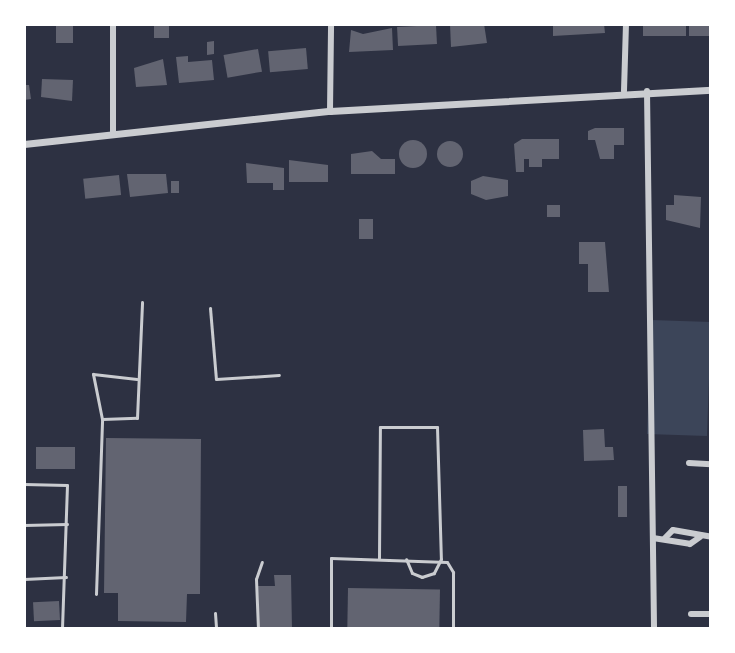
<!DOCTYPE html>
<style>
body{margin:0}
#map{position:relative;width:735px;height:653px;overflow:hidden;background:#2d3142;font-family:"Times New Roman",serif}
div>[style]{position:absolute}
.green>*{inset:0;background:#3c4559;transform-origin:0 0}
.building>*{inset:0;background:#626471;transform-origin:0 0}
.round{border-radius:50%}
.service>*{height:3px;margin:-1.5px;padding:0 1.5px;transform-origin:1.5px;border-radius:1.5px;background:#caccd0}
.minor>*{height:6px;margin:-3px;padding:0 3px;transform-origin:3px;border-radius:3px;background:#caccd0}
.tertiary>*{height:7px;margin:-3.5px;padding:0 3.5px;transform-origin:3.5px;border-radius:3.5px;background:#caccd0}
span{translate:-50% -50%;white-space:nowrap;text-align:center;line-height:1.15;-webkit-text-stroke:6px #fff;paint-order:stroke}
.frame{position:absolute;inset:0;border:26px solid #fff;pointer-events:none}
</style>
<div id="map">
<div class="green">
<i style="left:651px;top:320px;width:60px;height:114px;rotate:2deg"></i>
</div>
<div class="building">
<i style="left:56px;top:24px;width:17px;height:19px"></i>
<i style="left:154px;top:24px;width:15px;height:14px"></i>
<i style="clip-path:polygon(450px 24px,484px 24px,487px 43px,451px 47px)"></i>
<i style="clip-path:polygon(553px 24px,604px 24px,605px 33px,553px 36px)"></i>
<i style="left:643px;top:24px;width:43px;height:12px"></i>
<i style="left:689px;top:24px;width:22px;height:12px"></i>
<i style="left:436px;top:25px;width:19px;height:39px;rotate:87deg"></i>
<i style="clip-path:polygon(392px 28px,393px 50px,349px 52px,351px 30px,363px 34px)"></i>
<i style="clip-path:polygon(214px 41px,214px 54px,207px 55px,207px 42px)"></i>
<i style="left:306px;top:48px;width:21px;height:38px;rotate:85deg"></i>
<i style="left:258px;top:49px;width:23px;height:35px;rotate:80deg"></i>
<i style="clip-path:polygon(188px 56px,188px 62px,212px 60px,214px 80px,179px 83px,176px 57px)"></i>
<i style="clip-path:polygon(163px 59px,167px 85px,136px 87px,134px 68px)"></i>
<i style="clip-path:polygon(42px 79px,73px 80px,72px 101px,41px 97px)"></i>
<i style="clip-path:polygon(24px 85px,29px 85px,31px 99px,24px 100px)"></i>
<i style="clip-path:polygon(595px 128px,624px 128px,624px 145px,614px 145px,614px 159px,600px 159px,595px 140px,588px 140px,588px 131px)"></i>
<i style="clip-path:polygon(522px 139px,559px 139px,559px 159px,542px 159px,542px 167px,529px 167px,529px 159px,524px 159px,524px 172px,516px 172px,514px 144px)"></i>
<i class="round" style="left:399px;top:140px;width:28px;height:28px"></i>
<i class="round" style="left:437px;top:141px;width:26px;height:26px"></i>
<i style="clip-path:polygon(372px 151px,381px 159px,395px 159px,395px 174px,351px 174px,351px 154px)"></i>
<i style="clip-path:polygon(289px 160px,328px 165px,328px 182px,289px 182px)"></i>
<i style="clip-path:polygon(246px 163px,284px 168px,284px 190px,273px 190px,273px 183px,247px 183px)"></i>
<i style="clip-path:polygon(127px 174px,166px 174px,168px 193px,130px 197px)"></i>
<i style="left:119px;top:175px;width:20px;height:36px;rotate:84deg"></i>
<i style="clip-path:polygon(483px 176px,508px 180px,508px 196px,486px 200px,471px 194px,471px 181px)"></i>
<i style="left:171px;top:181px;width:8px;height:12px"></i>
<i style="clip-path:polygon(674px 195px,701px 197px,700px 228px,666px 220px,666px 205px,674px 205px)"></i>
<i style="left:547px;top:205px;width:13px;height:12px"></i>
<i style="left:359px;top:219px;width:14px;height:20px"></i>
<i style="clip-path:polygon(579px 242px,605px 242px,609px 292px,588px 292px,588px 264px,579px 264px)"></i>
<i style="clip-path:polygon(604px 429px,605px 447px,613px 447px,614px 460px,584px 461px,583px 430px)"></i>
<i style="clip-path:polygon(106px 438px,201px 439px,200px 594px,187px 594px,186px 622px,118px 621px,118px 593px,104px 593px)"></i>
<i style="left:36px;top:447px;width:39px;height:22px"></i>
<i style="left:618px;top:486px;width:9px;height:31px"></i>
<i style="clip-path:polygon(274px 575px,291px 575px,292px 629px,259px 629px,258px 586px,275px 586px)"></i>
<i style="left:348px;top:588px;width:92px;height:41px;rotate:1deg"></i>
<i style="left:59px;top:601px;width:19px;height:26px;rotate:87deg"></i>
</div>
<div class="service">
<i style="left:210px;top:308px;width:71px;rotate:85.2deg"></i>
<i style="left:216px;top:379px;width:63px;rotate:-3.6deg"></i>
<i style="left:102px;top:419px;width:35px;rotate:-2deg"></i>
<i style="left:137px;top:418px;width:116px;rotate:-87.5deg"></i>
<i style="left:24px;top:484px;width:43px;rotate:1.3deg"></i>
<i style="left:67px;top:485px;width:144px;rotate:92deg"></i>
<i style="left:24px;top:525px;width:43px;rotate:-1.3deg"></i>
<i style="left:379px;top:558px;width:131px;rotate:-89.6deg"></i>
<i style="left:380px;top:427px;width:57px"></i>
<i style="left:437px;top:427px;width:132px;rotate:88.3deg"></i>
<i style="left:441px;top:559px;width:16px;rotate:117deg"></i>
<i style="left:434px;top:573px;width:13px;rotate:162deg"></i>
<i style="left:422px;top:577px;width:11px;rotate:-158deg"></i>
<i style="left:412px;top:573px;width:15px;rotate:-113deg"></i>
<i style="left:24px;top:579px;width:42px;rotate:-2.7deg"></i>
<i style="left:96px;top:594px;width:175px;rotate:-88deg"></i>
<i style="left:102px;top:419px;width:46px;rotate:-101.3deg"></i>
<i style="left:93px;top:374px;width:44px;rotate:6.5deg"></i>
<i style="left:215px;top:613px;width:16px;rotate:86deg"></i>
<i style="left:96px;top:629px;width:1px;rotate:-90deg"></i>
<i style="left:258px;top:629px;width:50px;rotate:-92.3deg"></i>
<i style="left:256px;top:579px;width:18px;rotate:-71deg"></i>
<i style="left:331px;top:629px;width:71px;rotate:-90deg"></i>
<i style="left:331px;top:558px;width:116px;rotate:2deg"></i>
<i style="left:447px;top:562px;width:12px;rotate:59deg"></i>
<i style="left:453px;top:572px;width:57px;rotate:90deg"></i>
</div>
<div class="minor">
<i style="left:624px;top:91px;width:67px;rotate:-88.3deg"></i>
<i style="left:647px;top:91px;width:538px;rotate:89.25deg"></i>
<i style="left:330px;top:111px;width:87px;rotate:-89.3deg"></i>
<i style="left:113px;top:133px;width:109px;rotate:-90deg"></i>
<i style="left:689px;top:463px;width:22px;rotate:3deg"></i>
<i style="left:653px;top:538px;width:37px;rotate:9deg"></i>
<i style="left:690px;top:544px;width:12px;rotate:-35deg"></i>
<i style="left:665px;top:538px;width:11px;rotate:-45deg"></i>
<i style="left:673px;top:530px;width:39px;rotate:10deg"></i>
<i style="left:691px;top:614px;width:20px"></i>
</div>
<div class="tertiary">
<i style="left:24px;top:144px;width:308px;rotate:-6.2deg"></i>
<i style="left:330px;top:111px;width:382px;rotate:-3.2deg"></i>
</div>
<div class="frame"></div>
</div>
